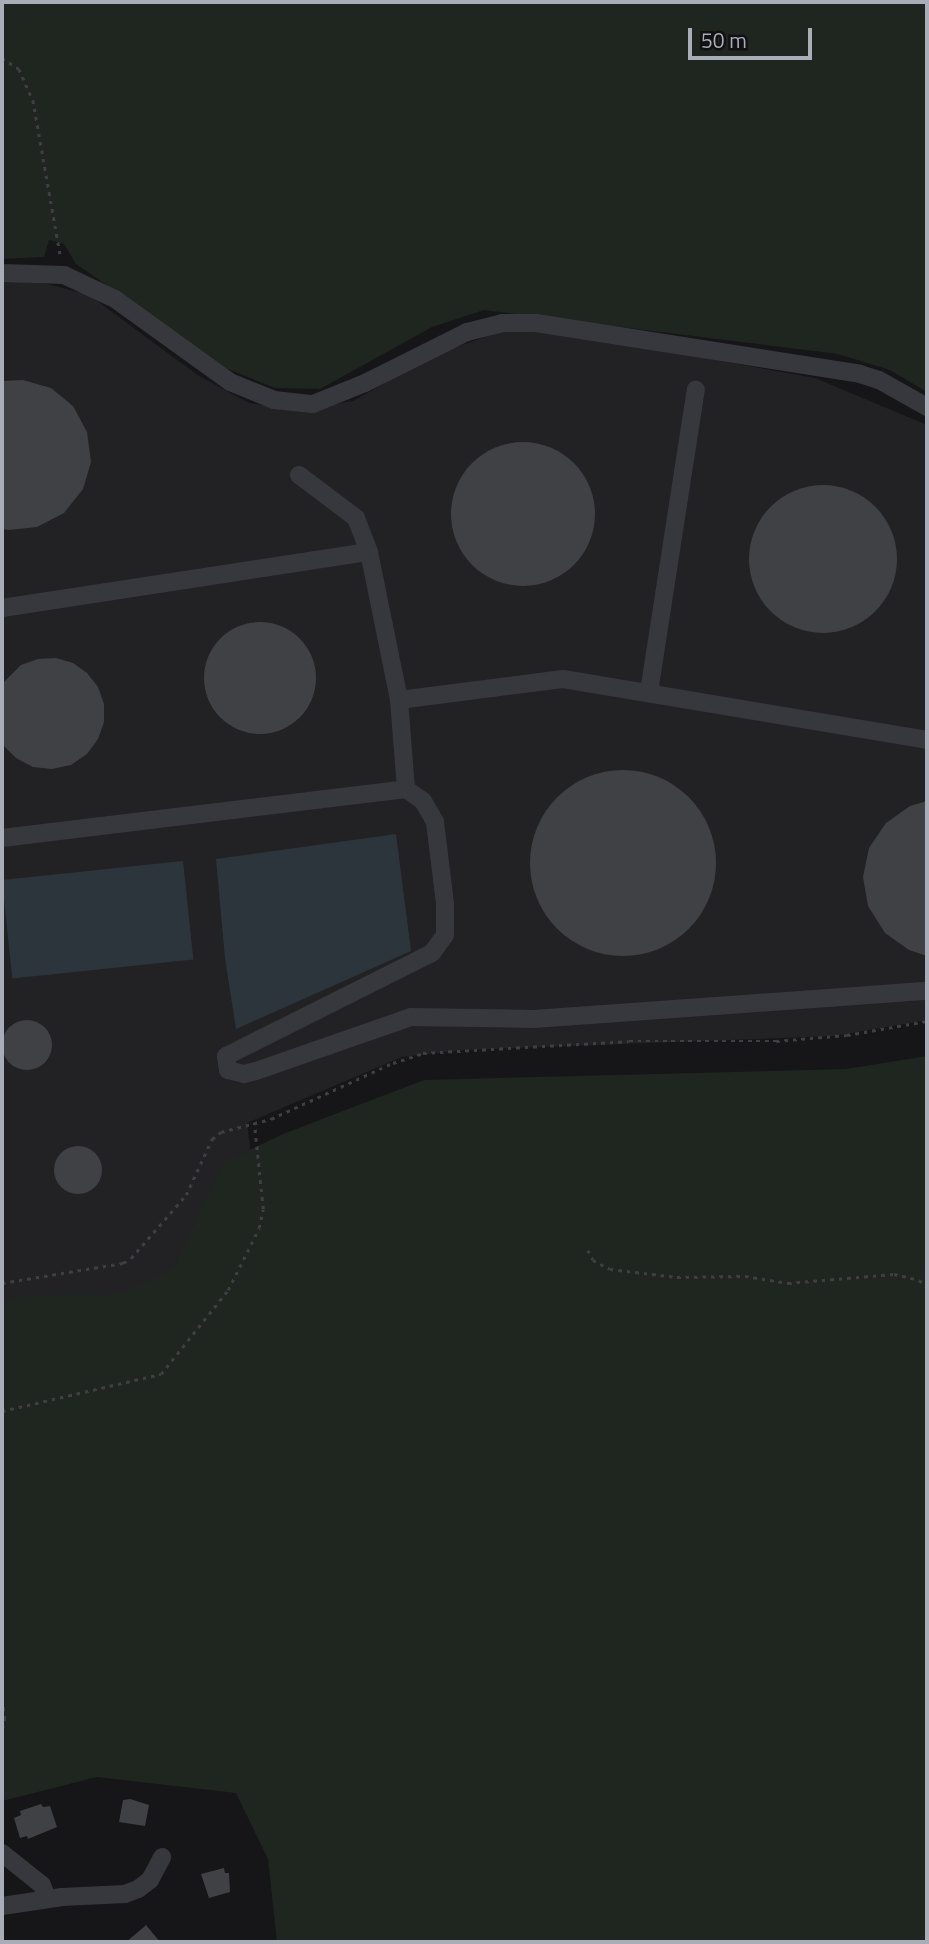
<!DOCTYPE html>
<style>
body{margin:0}
#map{position:relative;width:929px;height:1944px;overflow:hidden;background:#161618;font-family:"Titillium Web",sans-serif}
div>[style]{position:absolute}
.built>*{inset:0;background:#222225}
.green>*{inset:0;background:#1e261f}
.water>*{inset:0;background:#2c353c;transform-origin:0 0}
.building>*{inset:0;background:#404145}
.round{border-radius:50%}
.path>*{height:2.5px;margin-top:-1.25px;transform-origin:0;background:repeating-linear-gradient(90deg,#3d3f44 0 3.5px,transparent 0 8.5px)}
.minor>*{height:18px;margin:-9px;padding:0 9px;transform-origin:9px;border-radius:9px;background:#37383d}
span{translate:-50% -50%;white-space:nowrap;text-align:center;line-height:1.15;-webkit-text-stroke:6px #111113;paint-order:stroke}
.frame{position:absolute;inset:0;border:4px solid #a8adb8;pointer-events:none}
.scale{position:absolute;left:688px;top:28px;width:124px;height:32px;box-sizing:border-box;border:4px solid #a8adb8;border-top:0;padding-left:9px;font-size:21px;line-height:24px;white-space:nowrap;color:#a8adb8;-webkit-text-stroke:5px #111113;paint-order:stroke}
</style>
<div id="map">
<div class="built">
<i style="clip-path:polygon(2px 280px,47px 284px,89px 295px,199px 376px,249px 403px,295px 410px,353px 401px,437px 354px,505px 330px,550px 330px,815px 378px,927px 425px,927px 1020px,834px 1036px,464px 1050px,402px 1057px,247px 1123px,258px 1214px,2px 1407px)"></i>
</div>
<div class="green">
<i style="clip-path:polygon(2px 2px,927px 2px,927px 392px,890px 370px,838px 354px,484px 310px,432px 327px,320px 389px,275px 388px,228px 369px,76px 264px,64px 244px,49px 240px,44px 257px,2px 259px)"></i>
<i style="clip-path:polygon(927px 1056px,927px 1942px,277px 1942px,268px 1859px,236px 1793px,97px 1777px,2px 1801px,2px 1303px,19px 1296px,118px 1294px,173px 1269px,223px 1163px,283px 1134px,424px 1080px,846px 1069px)"></i>
</div>
<div class="water">
<i style="clip-path:polygon(396px 834px,411px 951px,236px 1029px,225px 958px,216px 859px)"></i>
<i style="left:183px;top:861px;width:99px;height:182px;rotate:84deg"></i>
</div>
<div class="building">
<i style="clip-path:polygon(23px 380px,51px 388px,73px 406px,87px 432px,91px 462px,83px 489px,64px 513px,37px 527px,9px 530px,2px 529px,2px 381px)"></i>
<i class="round" style="left:451px;top:442px;width:144px;height:144px"></i>
<i class="round" style="left:749px;top:485px;width:148px;height:148px"></i>
<i class="round" style="left:204px;top:622px;width:112px;height:112px"></i>
<i style="clip-path:polygon(56px 658px,73px 663px,87px 673px,98px 687px,104px 704px,104px 722px,98px 739px,87px 754px,71px 765px,52px 769px,33px 767px,16px 758px,2px 744px,2px 684px,21px 665px,38px 659px)"></i>
<i class="round" style="left:530px;top:770px;width:186px;height:186px"></i>
<i style="clip-path:polygon(927px 801px,927px 956px,909px 950px,885px 933px,868px 906px,863px 877px,869px 848px,886px 823px,910px 806px)"></i>
<i class="round" style="left:2px;top:1020px;width:50px;height:50px"></i>
<i class="round" style="left:54px;top:1146px;width:48px;height:48px"></i>
<i style="clip-path:polygon(130px 1799px,149px 1805px,145px 1826px,119px 1822px,123px 1800px)"></i>
<i style="clip-path:polygon(41px 1804px,43px 1807px,50px 1806px,57px 1827px,28px 1839px,27px 1836px,20px 1838px,14px 1818px,21px 1815px,20px 1811px)"></i>
<i style="clip-path:polygon(224px 1868px,225px 1873px,229px 1873px,230px 1892px,209px 1898px,201px 1874px)"></i>
<i style="clip-path:polygon(146px 1925px,160px 1942px,126px 1942px,144px 1927px)"></i>
</div>
<div class="path">
<i style="left:2px;top:58px;width:20px;rotate:33deg"></i>
<i style="left:19px;top:69px;width:34px;rotate:66deg"></i>
<i style="left:33px;top:100px;width:160px;rotate:80deg"></i>
<i style="left:588px;top:1250px;width:11px;rotate:63deg"></i>
<i style="left:593px;top:1260px;width:19px;rotate:28deg"></i>
<i style="left:610px;top:1269px;width:67px;rotate:6.8deg"></i>
<i style="left:677px;top:1277px;width:68px;rotate:-0.8deg"></i>
<i style="left:745px;top:1276px;width:44px;rotate:9.2deg"></i>
<i style="left:788px;top:1283px;width:106px;rotate:-4.9deg"></i>
<i style="left:894px;top:1274px;width:26px;rotate:13deg"></i>
<i style="left:919px;top:1280px;width:11px;rotate:41deg"></i>
<i style="left:2px;top:1283px;width:123px;rotate:-9.4deg"></i>
<i style="left:123px;top:1263px;width:9px;rotate:-32deg"></i>
<i style="left:131px;top:1258px;width:84px;rotate:-48.9deg"></i>
<i style="left:186px;top:1195px;width:62px;rotate:-65.1deg"></i>
<i style="left:212px;top:1139px;width:11px;rotate:-38deg"></i>
<i style="left:221px;top:1132px;width:52px;rotate:-14.6deg"></i>
<i style="left:271px;top:1119px;width:134px;rotate:-24.7deg"></i>
<i style="left:393px;top:1063px;width:32px;rotate:-18deg"></i>
<i style="left:423px;top:1053px;width:206px;rotate:-3.3deg"></i>
<i style="left:629px;top:1041px;width:147px"></i>
<i style="left:776px;top:1041px;width:71px;rotate:-4.8deg"></i>
<i style="left:847px;top:1035px;width:81px;rotate:-9.9deg"></i>
<i style="left:2px;top:1411px;width:163px;rotate:-13.1deg"></i>
<i style="left:161px;top:1374px;width:107px;rotate:-51.4deg"></i>
<i style="left:228px;top:1290px;width:69px;rotate:-63.4deg"></i>
<i style="left:259px;top:1228px;width:19px;rotate:-78deg"></i>
<i style="left:263px;top:1209px;width:87px;rotate:-95.9deg"></i>
<i style="left:2px;top:1699px;width:18px;rotate:81deg"></i>
<i style="left:5px;top:1717px;width:17px;rotate:100deg"></i>
</div>
<div class="minor">
<i style="left:2px;top:273px;width:62px;rotate:1.8deg"></i>
<i style="left:64px;top:275px;width:56px;rotate:25.2deg"></i>
<i style="left:115px;top:299px;width:142px;rotate:35.8deg"></i>
<i style="left:230px;top:382px;width:48px;rotate:22.2deg"></i>
<i style="left:274px;top:400px;width:39px;rotate:6deg"></i>
<i style="left:313px;top:404px;width:56px;rotate:-22deg"></i>
<i style="left:365px;top:383px;width:114px;rotate:-26.6deg"></i>
<i style="left:467px;top:332px;width:36px;rotate:-14deg"></i>
<i style="left:502px;top:323px;width:34px"></i>
<i style="left:536px;top:323px;width:328px;rotate:8.9deg"></i>
<i style="left:860px;top:374px;width:20px;rotate:18deg"></i>
<i style="left:879px;top:380px;width:55px;rotate:29.4deg"></i>
<i style="left:299px;top:475px;width:71px;rotate:37deg"></i>
<i style="left:356px;top:518px;width:36px;rotate:69deg"></i>
<i style="left:369px;top:552px;width:151px;rotate:78.5deg"></i>
<i style="left:399px;top:700px;width:89px;rotate:85.5deg"></i>
<i style="left:406px;top:789px;width:21px;rotate:35deg"></i>
<i style="left:423px;top:801px;width:24px;rotate:60deg"></i>
<i style="left:435px;top:822px;width:83px;rotate:83deg"></i>
<i style="left:445px;top:904px;width:31px;rotate:90deg"></i>
<i style="left:445px;top:935px;width:22px;rotate:126deg"></i>
<i style="left:432px;top:953px;width:230px;rotate:153.4deg"></i>
<i style="left:226px;top:1056px;width:14px;rotate:82deg"></i>
<i style="left:228px;top:1070px;width:16px;rotate:14deg"></i>
<i style="left:244px;top:1074px;width:12px;rotate:-14deg"></i>
<i style="left:256px;top:1071px;width:164px;rotate:-19.2deg"></i>
<i style="left:411px;top:1017px;width:123px;rotate:0.9deg"></i>
<i style="left:534px;top:1019px;width:394px;rotate:-4.1deg"></i>
<i style="left:2px;top:608px;width:371px;rotate:-8.7deg"></i>
<i style="left:649px;top:692px;width:306px;rotate:-81.2deg"></i>
<i style="left:399px;top:700px;width:165px;rotate:-7.3deg"></i>
<i style="left:563px;top:679px;width:369px;rotate:9.5deg"></i>
<i style="left:2px;top:838px;width:407px;rotate:-6.9deg"></i>
<i style="left:2px;top:1853px;width:51px;rotate:38.7deg"></i>
<i style="left:42px;top:1885px;width:14px;rotate:69deg"></i>
<i style="left:2px;top:1906px;width:61px;rotate:-8.5deg"></i>
<i style="left:62px;top:1897px;width:63px;rotate:-2.7deg"></i>
<i style="left:125px;top:1894px;width:14px;rotate:-21deg"></i>
<i style="left:138px;top:1889px;width:15px;rotate:-37deg"></i>
<i style="left:150px;top:1880px;width:26px;rotate:-62deg"></i>
</div>
<div class="frame"></div>
<div class="scale">50 m</div>
</div>
